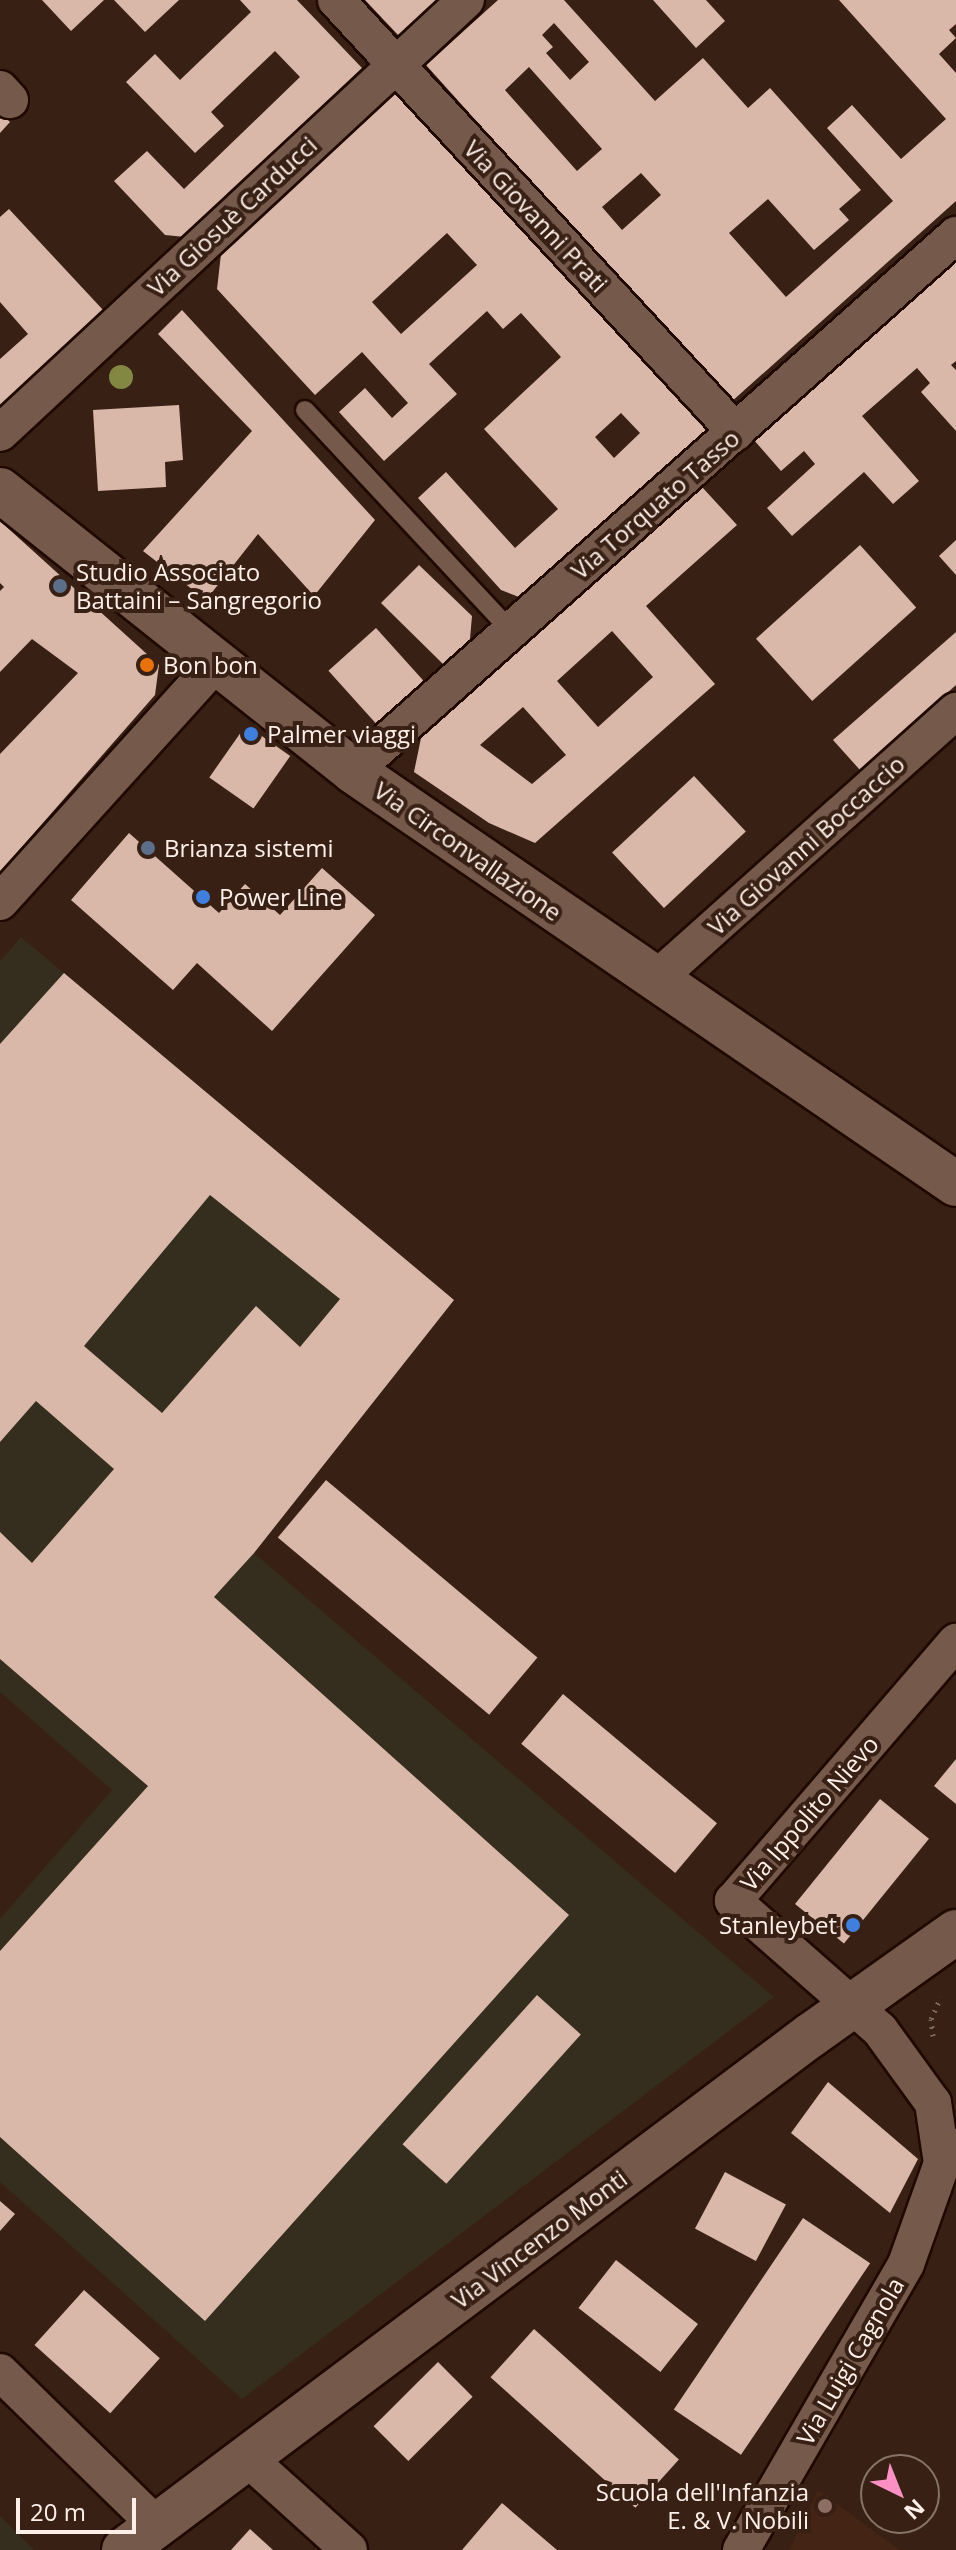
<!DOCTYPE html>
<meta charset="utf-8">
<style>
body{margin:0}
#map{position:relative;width:956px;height:2550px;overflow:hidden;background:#382014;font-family:"Open Sans",sans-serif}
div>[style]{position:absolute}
.built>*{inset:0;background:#432415}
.industrial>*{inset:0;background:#352d1d}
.building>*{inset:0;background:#d9b8a9;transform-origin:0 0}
.path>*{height:5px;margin-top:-2.5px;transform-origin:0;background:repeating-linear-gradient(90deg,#7d685e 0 2px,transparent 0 8px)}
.roads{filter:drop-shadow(2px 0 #1f0901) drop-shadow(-2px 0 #1f0901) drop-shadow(0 2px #1f0901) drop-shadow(0 -2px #1f0901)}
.service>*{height:18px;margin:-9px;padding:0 9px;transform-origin:9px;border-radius:9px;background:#75594b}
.minor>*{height:36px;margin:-18px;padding:0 18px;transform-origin:18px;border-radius:18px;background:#75594b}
.tertiary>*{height:44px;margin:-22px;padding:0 22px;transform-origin:22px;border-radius:22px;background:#75594b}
.trees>*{width:24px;height:24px;margin:-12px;border-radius:50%;background:#828842}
.dots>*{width:22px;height:22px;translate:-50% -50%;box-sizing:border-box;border:4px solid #382014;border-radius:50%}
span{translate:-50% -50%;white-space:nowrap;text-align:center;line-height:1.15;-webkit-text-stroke:8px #382014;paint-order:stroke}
.street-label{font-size:24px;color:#fef0e9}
.poi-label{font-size:24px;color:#fef0e9}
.left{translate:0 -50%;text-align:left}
.right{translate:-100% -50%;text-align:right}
.north{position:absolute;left:860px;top:2454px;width:80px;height:80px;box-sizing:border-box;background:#382014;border:2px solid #877369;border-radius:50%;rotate:137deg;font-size:22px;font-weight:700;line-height:32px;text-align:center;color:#fef0e9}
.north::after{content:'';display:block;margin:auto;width:28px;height:36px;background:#fc8fc3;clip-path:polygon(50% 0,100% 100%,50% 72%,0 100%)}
.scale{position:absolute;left:16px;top:2498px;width:120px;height:36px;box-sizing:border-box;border:4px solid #fef0e9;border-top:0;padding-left:10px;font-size:24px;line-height:28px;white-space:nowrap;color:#fef0e9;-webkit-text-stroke:6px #382014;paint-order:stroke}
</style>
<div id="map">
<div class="built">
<i style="clip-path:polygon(818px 2490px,900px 2550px,789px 2550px)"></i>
</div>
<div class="industrial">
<i style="clip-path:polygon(21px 937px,454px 1300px,254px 1553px,774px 1997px,242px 2399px,0 2182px,0 1919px,112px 1790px,0 1692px,0 961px)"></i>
<i style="clip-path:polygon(0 2516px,34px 2550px,0 2550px)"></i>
</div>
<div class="building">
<i style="clip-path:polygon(42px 0,104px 0,71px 31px)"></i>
<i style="clip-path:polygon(114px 0,179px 0,145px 32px)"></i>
<i style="clip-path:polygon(240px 0,297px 0,362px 68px,185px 237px,165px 235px,114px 181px,147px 151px,184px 189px,300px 77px,275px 51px,211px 112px,224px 126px,195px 153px,126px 82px,155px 54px,180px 80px,251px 12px)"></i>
<i style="clip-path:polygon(365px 0,439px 0,399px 36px)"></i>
<i style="clip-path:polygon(evenodd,498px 0,564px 0,655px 101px,703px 58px,748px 108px,770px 88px,861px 190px,839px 209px,849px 220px,814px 250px,768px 199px,729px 233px,786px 297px,893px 201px,827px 128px,852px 105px,901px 159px,946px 119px,839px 0,956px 0,956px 24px,949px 30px,956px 38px,939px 54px,956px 73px,956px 201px,730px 403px,426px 65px,498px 0,554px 23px,589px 62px,570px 80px,546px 53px,553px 47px,542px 35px,554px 23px,498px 0,529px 67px,602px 149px,577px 171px,505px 90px,529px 67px,498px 0,641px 173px,661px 195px,622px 230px,602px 207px,641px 173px)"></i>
<i style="clip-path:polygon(653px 0,706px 0,725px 21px,696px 48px)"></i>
<i style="clip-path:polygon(evenodd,396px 93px,707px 431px,524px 599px,501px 590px,418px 498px,446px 472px,515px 548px,558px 509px,484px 429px,561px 357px,521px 313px,503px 329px,487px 311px,429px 364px,457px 394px,384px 461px,339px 412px,365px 388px,392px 418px,408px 403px,362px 352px,315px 395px,217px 289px,221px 254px,396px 93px,447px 233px,477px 265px,401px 334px,372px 302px,447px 233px,396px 93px,621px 413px,640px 433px,614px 458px,595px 437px,621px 413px)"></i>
<i style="clip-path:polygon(0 112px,10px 122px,0 133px)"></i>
<i style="clip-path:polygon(9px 209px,104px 311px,0 406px,0 359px,28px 334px,0 302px,0 217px)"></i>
<i style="clip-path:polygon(956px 259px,956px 361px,951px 365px,956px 370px,956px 431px,921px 392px,930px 383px,917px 368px,862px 416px,919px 481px,893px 504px,864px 472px,792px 536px,767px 508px,815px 464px,804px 451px,781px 471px,753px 439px)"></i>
<i style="clip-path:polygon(182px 310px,375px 520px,314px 596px,258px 534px,206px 600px,143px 551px,252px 431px,158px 334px)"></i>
<i style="clip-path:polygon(179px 405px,183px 460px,165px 462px,166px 487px,98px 491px,93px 410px)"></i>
<i style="clip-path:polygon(evenodd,702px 487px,737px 525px,646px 606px,715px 684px,535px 843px,489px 823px,414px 772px,421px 738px,702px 487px,612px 631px,653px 677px,598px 727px,557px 681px,612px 631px,702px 487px,523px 707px,566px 755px,532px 784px,480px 745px,523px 707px)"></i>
<i style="clip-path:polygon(0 521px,159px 665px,155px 695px,0 872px,0 754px,78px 673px,32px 639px,0 672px,0 591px,4px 587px,0 583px)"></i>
<i style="clip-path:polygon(956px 540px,956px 575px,939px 556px)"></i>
<i style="left:860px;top:545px;width:84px;height:140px;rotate:48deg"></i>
<i style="clip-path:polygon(419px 565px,472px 616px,470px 639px,444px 665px,381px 603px)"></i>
<i style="left:376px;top:628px;width:72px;height:64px;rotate:48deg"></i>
<i style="clip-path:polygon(956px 632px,956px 685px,860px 770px,833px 740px)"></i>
<i style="left:246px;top:725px;width:54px;height:64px;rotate:35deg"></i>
<i style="left:694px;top:776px;width:76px;height:112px;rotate:47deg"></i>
<i style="clip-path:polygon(129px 833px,219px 913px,245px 884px,280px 915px,322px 868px,375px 915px,272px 1031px,197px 963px,173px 990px,71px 900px)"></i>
<i style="clip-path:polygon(evenodd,64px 973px,454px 1300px,254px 1553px,214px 1597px,569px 1915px,205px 2321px,0 2137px,0 1951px,148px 1786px,0 1659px,0 1532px,32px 1563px,114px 1469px,36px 1401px,0 1442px,0 1044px,64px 973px,210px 1195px,340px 1299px,300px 1347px,256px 1306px,162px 1413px,84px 1346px,210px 1195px)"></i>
<i style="left:326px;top:1480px;width:276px;height:75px;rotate:40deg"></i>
<i style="left:563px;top:1694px;width:201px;height:65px;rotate:40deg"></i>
<i style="clip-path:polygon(956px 1759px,956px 1804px,934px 1786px)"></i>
<i style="left:880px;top:1799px;width:63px;height:135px;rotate:39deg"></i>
<i style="left:537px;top:1995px;width:59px;height:201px;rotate:42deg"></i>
<i style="clip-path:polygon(828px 2082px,918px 2159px,890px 2213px,791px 2133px)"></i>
<i style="left:725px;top:2172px;width:69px;height:64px;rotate:28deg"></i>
<i style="clip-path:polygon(0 2201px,15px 2214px,0 2231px)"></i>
<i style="left:803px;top:2218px;width:81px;height:231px;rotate:34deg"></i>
<i style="left:616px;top:2260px;width:104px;height:61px;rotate:38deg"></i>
<i style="left:84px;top:2290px;width:102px;height:74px;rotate:42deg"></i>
<i style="left:534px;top:2329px;width:195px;height:65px;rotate:42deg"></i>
<i style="left:438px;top:2362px;width:49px;height:91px;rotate:45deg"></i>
<i style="clip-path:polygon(502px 2503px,557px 2550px,462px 2550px)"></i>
<i style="clip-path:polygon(250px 2529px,273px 2550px,231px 2550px)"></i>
</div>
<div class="path">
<i style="left:933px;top:2036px;width:17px;rotate:-97deg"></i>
<i style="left:931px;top:2019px;width:24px;rotate:-66deg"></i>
</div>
<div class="roads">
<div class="service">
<i style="left:305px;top:410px;width:302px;rotate:47deg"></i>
</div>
<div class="minor">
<i style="left:336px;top:0;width:589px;rotate:47.2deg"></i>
<i style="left:0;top:89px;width:15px;rotate:48deg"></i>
<i style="left:0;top:433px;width:636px;rotate:-42.9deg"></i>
<i style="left:353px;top:771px;width:807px;rotate:-41.63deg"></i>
<i style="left:0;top:902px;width:321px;rotate:-47.9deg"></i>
<i style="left:655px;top:980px;width:404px;rotate:-41.8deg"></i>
<i style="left:942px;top:2163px;width:61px;rotate:-98.5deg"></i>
<i style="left:933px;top:2103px;width:90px;rotate:-126deg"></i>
<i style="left:880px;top:2030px;width:196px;rotate:-138.7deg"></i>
<i style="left:733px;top:1901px;width:342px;rotate:-49.3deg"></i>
<i style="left:0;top:2372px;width:219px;rotate:44.4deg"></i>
<i style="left:247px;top:2458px;width:137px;rotate:42deg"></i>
<i style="left:741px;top:2550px;width:330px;rotate:-60deg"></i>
<i style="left:906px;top:2264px;width:107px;rotate:-70.4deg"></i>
<i style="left:942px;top:2163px;width:21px;rotate:-49deg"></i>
</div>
<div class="tertiary">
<i style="left:0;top:490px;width:451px;rotate:38.5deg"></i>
<i style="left:353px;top:771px;width:731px;rotate:34.41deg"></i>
<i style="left:124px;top:2550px;width:859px;rotate:-36.86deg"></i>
<i style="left:811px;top:2035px;width:178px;rotate:-35.4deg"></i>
</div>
</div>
<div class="trees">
<i style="left:121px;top:377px"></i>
</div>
<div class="dots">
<i style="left:60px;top:586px;background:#5c6f8a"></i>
<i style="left:147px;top:665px;background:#e8710a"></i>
<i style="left:251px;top:734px;background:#3f7fe0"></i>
<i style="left:148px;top:848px;background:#5c6f8a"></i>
<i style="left:203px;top:897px;background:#3f7fe0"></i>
<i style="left:853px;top:1925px;background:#3f7fe0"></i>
<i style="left:825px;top:2506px;background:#8d6e63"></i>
</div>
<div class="street-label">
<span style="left:232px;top:216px;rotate:-43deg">Via Giosuè Carducci</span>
<span style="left:536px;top:216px;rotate:47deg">Via Giovanni Prati</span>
<span style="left:655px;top:504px;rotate:-41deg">Via Torquato Tasso</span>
<span style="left:806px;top:845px;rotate:-42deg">Via Giovanni Boccaccio</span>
<span style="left:468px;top:851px;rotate:35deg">Via Circonvallazione</span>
<span style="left:809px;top:1813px;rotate:-49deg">Via Ippolito Nievo</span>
<span style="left:539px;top:2239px;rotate:-37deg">Via Vincenzo Monti</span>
<span style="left:850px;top:2361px;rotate:-60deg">Via Luigi Cagnola</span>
</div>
<div class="poi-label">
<span class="left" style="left:76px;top:586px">Studio Associato<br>Battaini – Sangregorio</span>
<span class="left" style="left:163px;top:665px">Bon bon</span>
<span class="left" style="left:267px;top:734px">Palmer viaggi</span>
<span class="left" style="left:164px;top:848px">Brianza sistemi</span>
<span class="left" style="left:219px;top:897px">Power Line</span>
<span class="right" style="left:837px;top:1925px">Stanleybet</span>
<span class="right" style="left:809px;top:2506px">Scuola dell'Infanzia<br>E. &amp; V. Nobili</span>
</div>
<div class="north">N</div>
<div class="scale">20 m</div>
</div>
